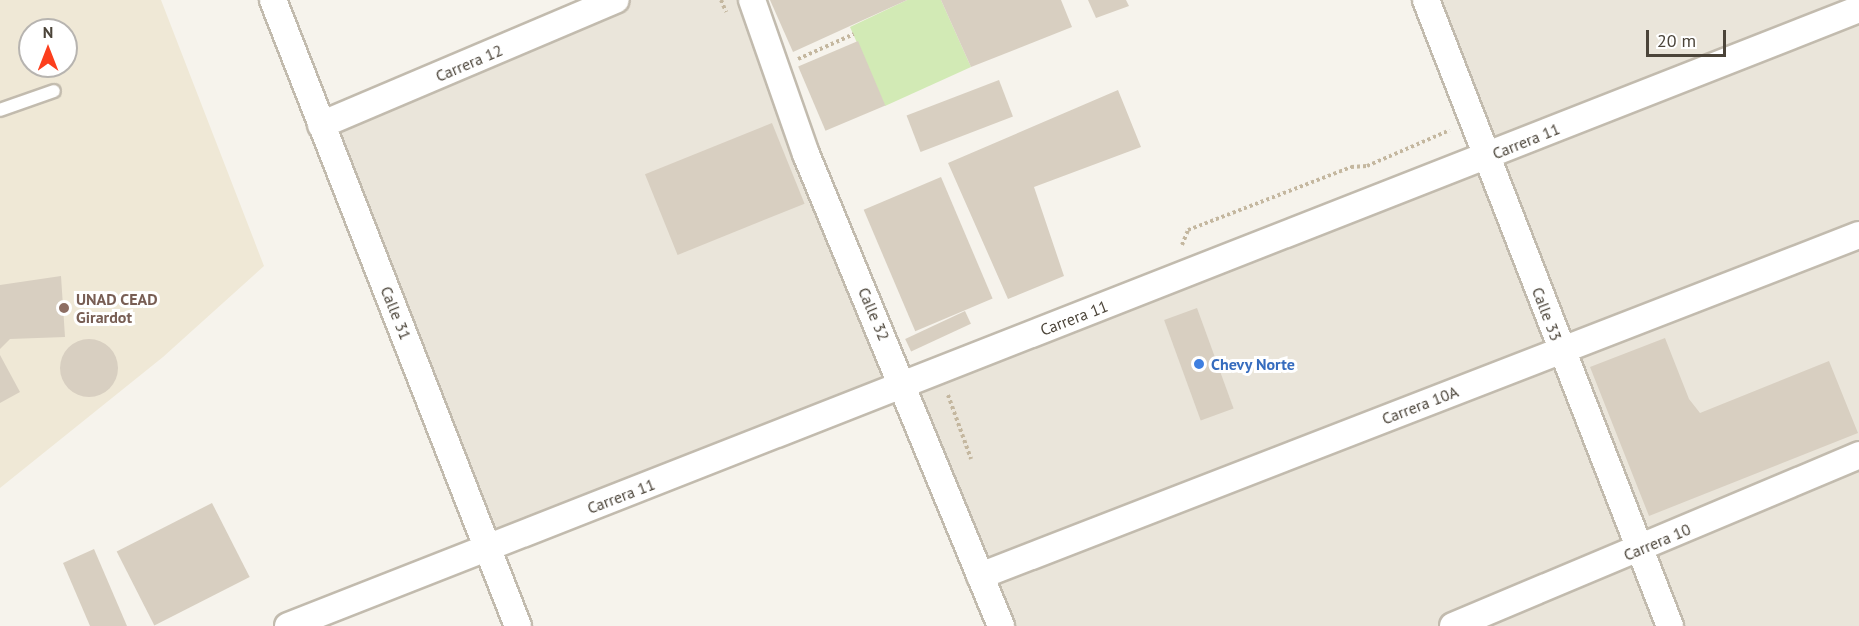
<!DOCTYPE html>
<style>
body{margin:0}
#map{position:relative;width:1859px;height:626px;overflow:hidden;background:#f6f3ec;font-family:"PT Sans",sans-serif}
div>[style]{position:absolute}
.residential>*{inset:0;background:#eae5da}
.education>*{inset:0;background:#efe8d6}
.green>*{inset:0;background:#d2eab5}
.building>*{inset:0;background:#d8cfc1;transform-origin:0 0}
.round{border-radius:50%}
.path>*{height:4px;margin-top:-2px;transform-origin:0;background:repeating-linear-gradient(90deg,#c4b79f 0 3px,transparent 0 6px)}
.roads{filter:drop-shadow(2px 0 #c2bbae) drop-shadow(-2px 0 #c2bbae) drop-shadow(0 2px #c2bbae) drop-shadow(0 -2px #c2bbae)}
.service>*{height:12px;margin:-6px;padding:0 6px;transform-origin:6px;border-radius:6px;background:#fff}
.minor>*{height:26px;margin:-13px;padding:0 13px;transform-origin:13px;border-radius:13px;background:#fff}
.dots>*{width:16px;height:16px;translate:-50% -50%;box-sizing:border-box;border:3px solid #fff;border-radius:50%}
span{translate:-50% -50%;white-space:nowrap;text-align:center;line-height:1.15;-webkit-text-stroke:6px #fff;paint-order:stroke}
.street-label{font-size:16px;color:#4b4439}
.education-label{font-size:16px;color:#785e54;font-weight:700}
.left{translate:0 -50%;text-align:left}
.shop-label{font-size:16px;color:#366cbe;font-weight:700}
.north{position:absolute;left:18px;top:18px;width:60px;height:60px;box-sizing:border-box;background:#fff;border:2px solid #b7b4b0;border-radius:50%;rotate:0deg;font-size:16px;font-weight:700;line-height:24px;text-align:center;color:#4b4439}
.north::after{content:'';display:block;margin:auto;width:21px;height:27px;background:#fc3f1d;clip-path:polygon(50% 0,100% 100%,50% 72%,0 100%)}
.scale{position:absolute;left:1646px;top:30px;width:80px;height:27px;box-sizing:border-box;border:3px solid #4b4439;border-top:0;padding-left:8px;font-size:18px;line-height:21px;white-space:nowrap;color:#4b4439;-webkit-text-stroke:4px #fff;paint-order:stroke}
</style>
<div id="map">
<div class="residential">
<i style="clip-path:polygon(616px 0,752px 0,904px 384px,1486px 156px,1426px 0,1859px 0,1859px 626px,1001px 626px,904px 385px,490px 547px,321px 125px)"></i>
</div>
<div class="education">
<i style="clip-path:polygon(evenodd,0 0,161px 0,264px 266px,163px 357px,0 488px,0 0,30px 30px,66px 30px,66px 66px,30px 66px,30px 30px)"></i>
</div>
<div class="green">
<i style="clip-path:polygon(907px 0,941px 0,971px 67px,885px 106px,850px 27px)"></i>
</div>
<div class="building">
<i style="clip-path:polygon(770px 0,907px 0,793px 52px)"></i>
<i style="clip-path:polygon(941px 0,1061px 0,1072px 27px,971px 67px)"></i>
<i style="clip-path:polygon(1088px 0,1126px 0,1129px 6px,1096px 18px)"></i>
<i style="left:858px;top:41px;width:70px;height:65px;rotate:67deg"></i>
<i style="left:999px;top:80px;width:39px;height:99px;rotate:69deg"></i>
<i style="clip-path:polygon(1118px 90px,1141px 147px,1034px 187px,1064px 276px,1008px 299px,948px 163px)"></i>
<i style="left:772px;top:123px;width:87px;height:137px;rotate:68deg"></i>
<i style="left:941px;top:177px;width:132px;height:84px;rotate:67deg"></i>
<i style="clip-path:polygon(61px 276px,65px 337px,10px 339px,0 349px,0 285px)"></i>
<i style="left:1197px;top:308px;width:107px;height:35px;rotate:70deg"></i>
<i style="left:965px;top:311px;width:14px;height:66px;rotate:65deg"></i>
<i style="clip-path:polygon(1665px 338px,1689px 399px,1700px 413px,1829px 361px,1858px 433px,1649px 516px,1590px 367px)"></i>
<i class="round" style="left:60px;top:339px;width:58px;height:58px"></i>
<i style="clip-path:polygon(0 355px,20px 392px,0 403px)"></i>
<i style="left:212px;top:503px;width:83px;height:107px;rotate:63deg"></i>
<i style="clip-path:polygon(94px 549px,127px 626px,90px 626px,63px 563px)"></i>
</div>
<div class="path">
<i style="left:721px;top:0;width:13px;rotate:67deg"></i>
<i style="left:798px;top:59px;width:61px;rotate:-24.1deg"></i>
<i style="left:1182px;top:245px;width:16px;rotate:-68deg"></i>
<i style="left:1188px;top:230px;width:175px;rotate:-21.1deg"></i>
<i style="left:1351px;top:167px;width:16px;rotate:-4deg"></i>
<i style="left:1367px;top:166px;width:90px;rotate:-23.4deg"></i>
<i style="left:948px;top:395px;width:68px;rotate:70.2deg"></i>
</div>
<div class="roads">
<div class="service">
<i style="left:0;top:110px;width:57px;rotate:-19.4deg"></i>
</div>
<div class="minor">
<i style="left:273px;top:0;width:672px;rotate:68.63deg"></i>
<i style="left:752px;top:0;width:163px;rotate:70.7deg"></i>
<i style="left:806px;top:154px;width:511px;rotate:67.55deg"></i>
<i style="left:1426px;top:0;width:672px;rotate:68.71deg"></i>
<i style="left:321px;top:125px;width:320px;rotate:-23deg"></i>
<i style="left:980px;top:576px;width:943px;rotate:-21.2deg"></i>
<i style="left:288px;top:626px;width:1688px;rotate:-21.44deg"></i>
<i style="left:1453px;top:626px;width:441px;rotate:-22.8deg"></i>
</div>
</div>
<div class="dots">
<i style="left:64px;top:308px;background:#8d6e63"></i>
<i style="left:1199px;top:364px;background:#3f7fe0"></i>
</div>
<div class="street-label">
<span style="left:469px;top:63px;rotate:-23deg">Carrera 12</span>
<span style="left:1526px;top:141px;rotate:-22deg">Carrera 11</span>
<span style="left:396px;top:313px;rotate:68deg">Calle 31</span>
<span style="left:874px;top:314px;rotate:67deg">Calle 32</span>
<span style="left:1547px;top:314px;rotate:69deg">Calle 33</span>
<span style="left:1074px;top:318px;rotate:-21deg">Carrera 11</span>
<span style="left:1420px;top:405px;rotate:-21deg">Carrera 10A</span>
<span style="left:621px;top:496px;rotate:-21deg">Carrera 11</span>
<span style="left:1657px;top:542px;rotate:-23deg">Carrera 10</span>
</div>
<div class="education-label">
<span class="left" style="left:76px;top:308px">UNAD CEAD<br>Girardot</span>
</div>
<div class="shop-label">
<span class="left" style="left:1211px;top:364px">Chevy Norte</span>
</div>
<div class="north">N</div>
<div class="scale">20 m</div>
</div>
